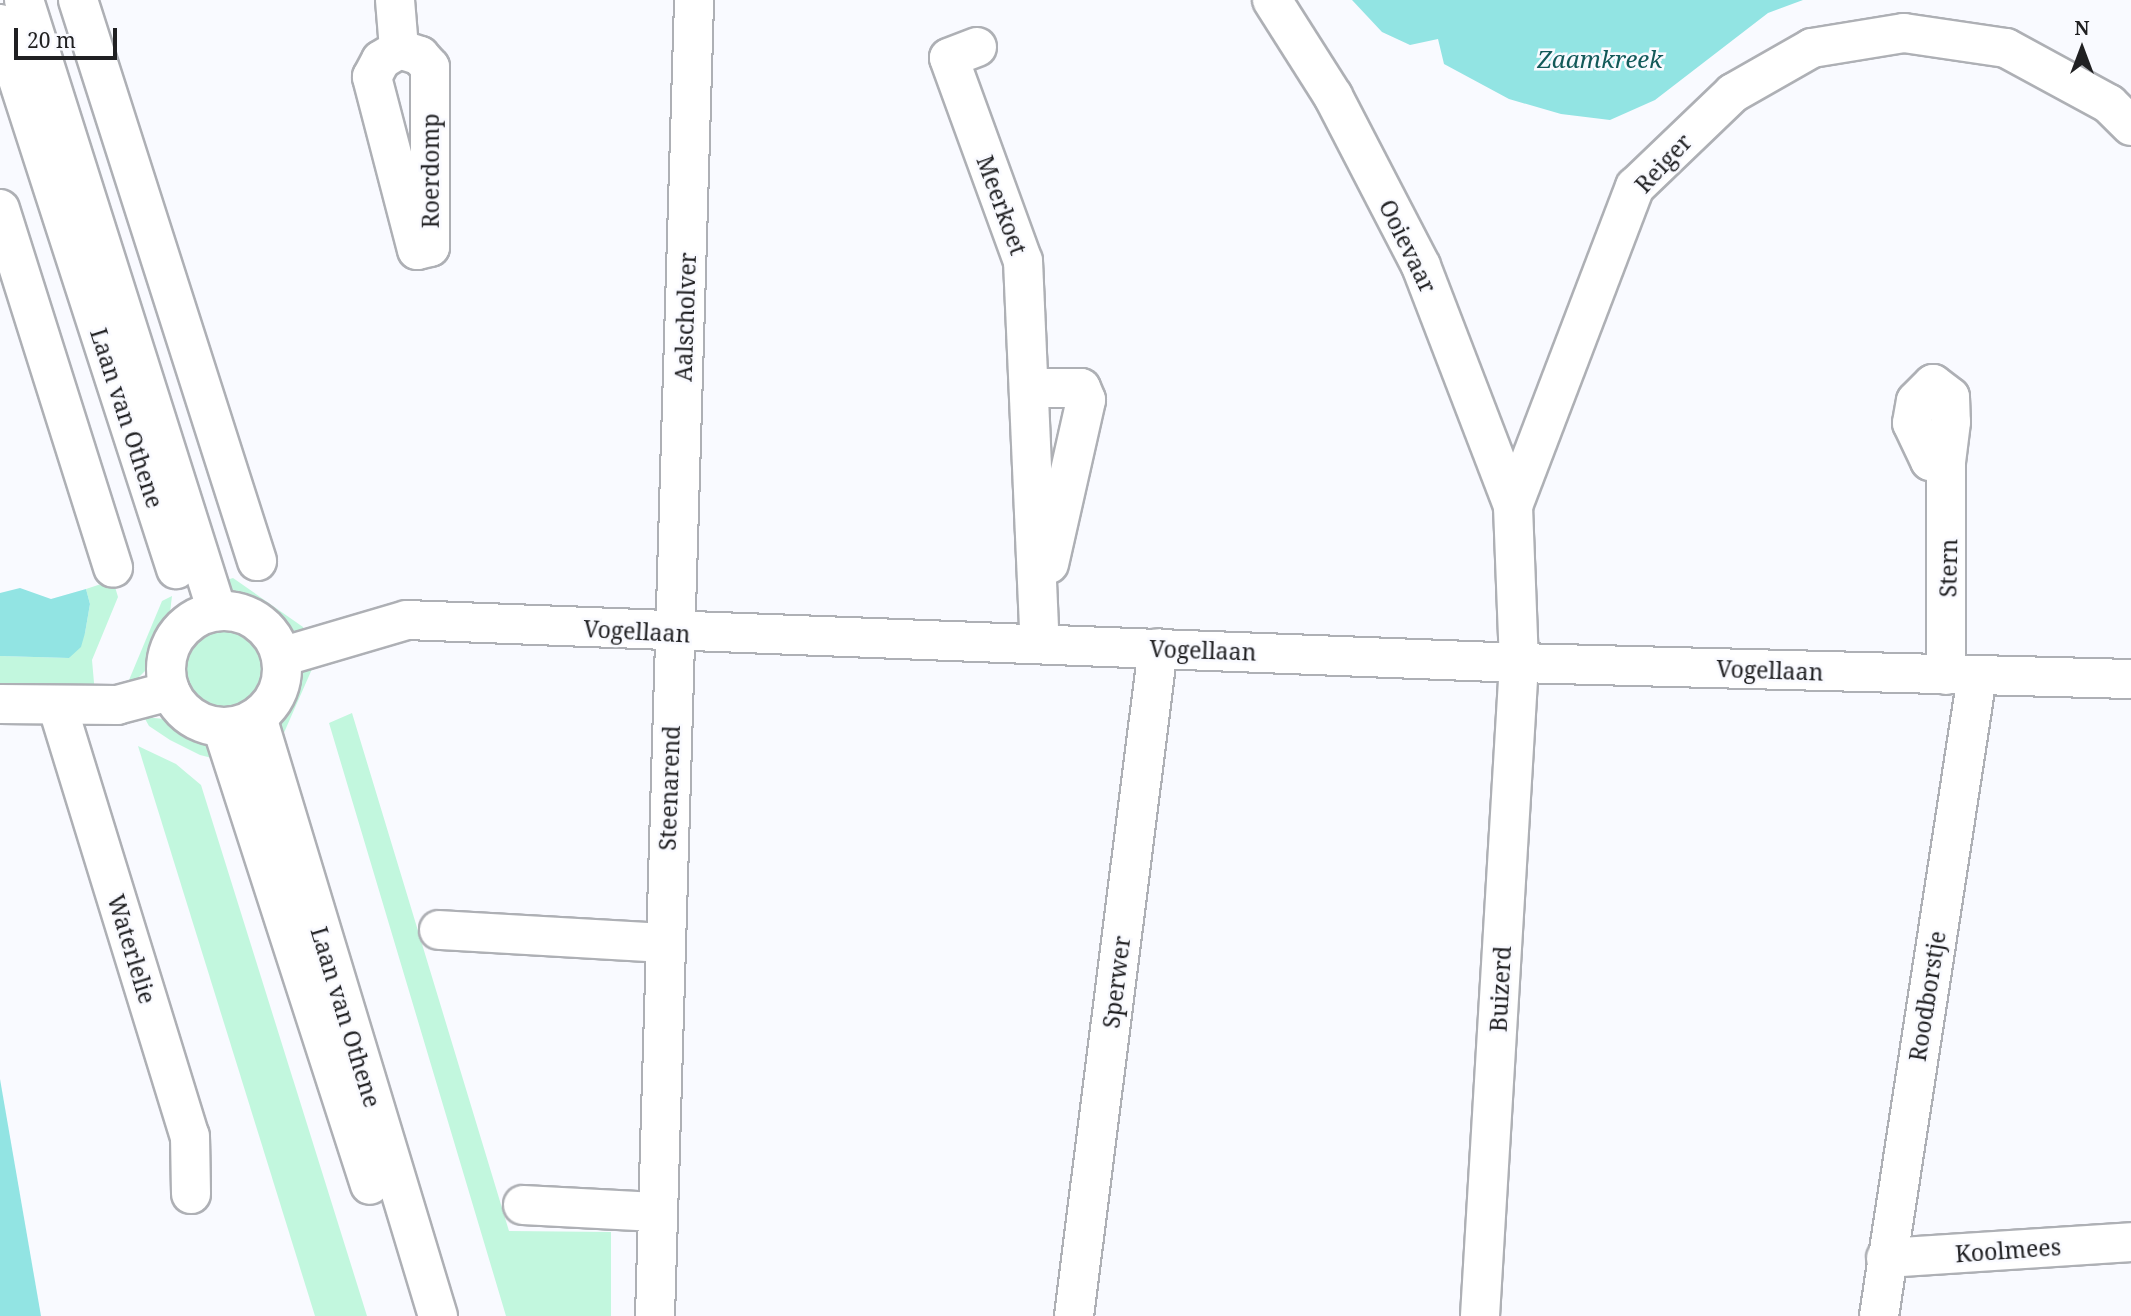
<!DOCTYPE html>
<style>
body{margin:0}
#map{position:relative;width:2131px;height:1316px;overflow:hidden;background:#f9faff;font-family:"Noto Serif",serif}
div>[style]{position:absolute}
.green>*{inset:0;background:#c2f7de}
.round{border-radius:50%}
.water>*{inset:0;background:#92e4e3}
.roads{filter:drop-shadow(2px 0 #aeb0b5) drop-shadow(-2px 0 #aeb0b5) drop-shadow(0 2px #aeb0b5) drop-shadow(0 -2px #aeb0b5)}
.minor>*{height:38px;margin:-19px;padding:0 19px;transform-origin:19px;border-radius:19px;background:#fff}
.minor>.ring{margin:-19px;padding:0;box-sizing:content-box;background:none;border:38px solid #fff;border-radius:50%}
span{translate:-50% -50%;white-space:nowrap;text-align:center;line-height:1.15;-webkit-text-stroke:5px #f9faff;paint-order:stroke}
.street-label{font-size:23px;color:#202022}
.water-label{font-size:24px;color:#125959;font-style:italic}
.north{position:absolute;left:2047px;top:14px;width:70px;height:70px;-webkit-text-stroke:5px #f9faff;paint-order:stroke;rotate:0deg;font-size:19px;font-weight:700;line-height:28px;text-align:center;color:#202022}
.north::after{content:'';display:block;margin:auto;width:24px;height:32px;background:#202022;clip-path:polygon(50% 0,100% 100%,50% 72%,0 100%)}
.scale{position:absolute;left:14px;top:28px;width:103px;height:32px;box-sizing:border-box;border:4px solid #202022;border-top:0;padding-left:9px;font-size:21px;line-height:24px;white-space:nowrap;color:#202022;-webkit-text-stroke:5px #f9faff;paint-order:stroke}
</style>
<div id="map">
<div class="green">
<i style="clip-path:polygon(233px 578px,303px 627px,306px 634px,286px 633px,242px 604px,220px 582px)"></i>
<i style="clip-path:polygon(113px 580px,118px 597px,92px 660px,95px 694px,0 691px,0 656px,69px 658px,85px 633px,90px 604px,86px 589px)"></i>
<i style="clip-path:polygon(172px 596px,168px 629px,153px 663px,124px 692px,162px 601px)"></i>
<i class="round" style="left:179px;top:625px;width:86px;height:86px"></i>
<i style="clip-path:polygon(316px 660px,279px 744px,269px 716px,283px 696px,287px 676px)"></i>
<i style="clip-path:polygon(352px 713px,509px 1231px,611px 1232px,611px 1316px,506px 1316px,329px 723px)"></i>
<i style="clip-path:polygon(144px 717px,174px 720px,202px 736px,218px 754px,212px 758px,200px 755px,170px 740px,149px 726px)"></i>
<i style="clip-path:polygon(138px 746px,176px 764px,201px 785px,367px 1316px,315px 1316px)"></i>
</div>
<div class="water">
<i style="clip-path:polygon(1352px 0,1803px 0,1768px 13px,1655px 100px,1610px 120px,1561px 114px,1509px 99px,1444px 64px,1438px 39px,1410px 45px,1382px 32px)"></i>
<i style="clip-path:polygon(20px 588px,51px 599px,86px 589px,90px 604px,85px 633px,81px 647px,69px 658px,0 656px,0 593px)"></i>
<i style="clip-path:polygon(0 1079px,41px 1316px,0 1316px)"></i>
</div>
<div class="roads">
<div class="minor">
<i style="left:24px;top:0;width:641px;rotate:72.47deg"></i>
<i style="left:78px;top:0;width:589px;rotate:72.3deg"></i>
<i style="left:395px;top:0;width:49px;rotate:85.3deg"></i>
<i style="left:1272px;top:0;width:114px;rotate:57.6deg"></i>
<i style="left:1333px;top:96px;width:191px;rotate:62.6deg"></i>
<i style="left:1421px;top:266px;width:257px;rotate:69deg"></i>
<i style="left:0;top:24px;width:573px;rotate:72.1deg"></i>
<i style="left:977px;top:47px;width:30px;rotate:159deg"></i>
<i style="left:949px;top:58px;width:216px;rotate:70deg"></i>
<i style="left:1023px;top:261px;width:383px;rotate:87.5deg"></i>
<i style="left:399px;top:49px;width:22px;rotate:18deg"></i>
<i style="left:420px;top:56px;width:15px;rotate:48deg"></i>
<i style="left:430px;top:67px;width:180px;rotate:90deg"></i>
<i style="left:430px;top:247px;width:13px;rotate:167deg"></i>
<i style="left:417px;top:250px;width:179px;rotate:-104.6deg"></i>
<i style="left:372px;top:77px;width:19px;rotate:-62deg"></i>
<i style="left:381px;top:60px;width:21px;rotate:-31deg"></i>
<i style="left:0;top:209px;width:376px;rotate:72.5deg"></i>
<i style="left:1029px;top:388px;width:52px"></i>
<i style="left:1081px;top:388px;width:13px;rotate:67deg"></i>
<i style="left:1086px;top:400px;width:168px;rotate:102.7deg"></i>
<i style="left:1946px;top:462px;width:16px;rotate:-176deg"></i>
<i style="left:1930px;top:461px;width:42px;rotate:-115.3deg"></i>
<i style="left:1912px;top:423px;width:22px;rotate:-80deg"></i>
<i style="left:1916px;top:401px;width:24px;rotate:-45deg"></i>
<i style="left:1933px;top:384px;width:21px;rotate:37deg"></i>
<i style="left:1950px;top:397px;width:25px;rotate:88deg"></i>
<i style="left:1951px;top:422px;width:40px;rotate:97.1deg"></i>
<i style="left:1946px;top:462px;width:213px;rotate:90deg"></i>
<i class="ring" style="left:166px;top:611px;width:78px;height:78px"></i>
<i style="left:281px;top:657px;width:131px;rotate:-16.4deg"></i>
<i style="left:407px;top:620px;width:1113px;rotate:2.21deg"></i>
<i style="left:1519px;top:663px;width:612px;rotate:1.5deg"></i>
<i style="left:0;top:704px;width:117px;rotate:0.5deg"></i>
<i style="left:117px;top:705px;width:55px;rotate:-14.8deg"></i>
<i style="left:57px;top:705px;width:451px;rotate:72.9deg"></i>
<i style="left:190px;top:1136px;width:58px;rotate:89deg"></i>
<i style="left:257px;top:717px;width:626px;rotate:73.19deg"></i>
<i style="left:222px;top:727px;width:481px;rotate:72.1deg"></i>
<i style="left:439px;top:930px;width:224px;rotate:3.3deg"></i>
<i style="left:523px;top:1205px;width:133px;rotate:3deg"></i>
<i style="left:1886px;top:1258px;width:246px;rotate:-3.7deg"></i>
<i style="left:655px;top:1316px;width:1317px;rotate:-88.3deg"></i>
<i style="left:1074px;top:1316px;width:673px;rotate:-82.83deg"></i>
<i style="left:1480px;top:1316px;width:654px;rotate:-86.58deg"></i>
<i style="left:1519px;top:663px;width:157px;rotate:-92.2deg"></i>
<i style="left:1513px;top:506px;width:342px;rotate:-69.1deg"></i>
<i style="left:1635px;top:187px;width:136px;rotate:-43.8deg"></i>
<i style="left:1733px;top:93px;width:91px;rotate:-29.7deg"></i>
<i style="left:1812px;top:48px;width:93px;rotate:-9.3deg"></i>
<i style="left:1904px;top:33px;width:103px;rotate:8.4deg"></i>
<i style="left:2006px;top:48px;width:117px;rotate:28.5deg"></i>
<i style="left:2109px;top:104px;width:31px;rotate:45deg"></i>
<i style="left:1879px;top:1316px;width:647px;rotate:-81.29deg"></i>
</div>
</div>
<div class="street-label">
<span style="left:1663px;top:163px;rotate:-47deg">Reiger</span>
<span style="left:430px;top:171px;rotate:-90deg">Roerdomp</span>
<span style="left:1002px;top:205px;rotate:70deg">Meerkoet</span>
<span style="left:1408px;top:246px;rotate:64deg">Ooievaar</span>
<span style="left:685px;top:317px;rotate:-88deg">Aalscholver</span>
<span style="left:127px;top:418px;rotate:72deg">Laan van Othene</span>
<span style="left:1948px;top:568px;rotate:-89deg">Stern</span>
<span style="left:637px;top:631px;rotate:3deg">Vogellaan</span>
<span style="left:1203px;top:650px;rotate:2deg">Vogellaan</span>
<span style="left:1770px;top:670px;rotate:2deg">Vogellaan</span>
<span style="left:669px;top:788px;rotate:-88deg">Steenarend</span>
<span style="left:132px;top:949px;rotate:73deg">Waterlelie</span>
<span style="left:1116px;top:982px;rotate:-83deg">Sperwer</span>
<span style="left:1500px;top:989px;rotate:-87deg">Buizerd</span>
<span style="left:1927px;top:996px;rotate:-81deg">Roodborstje</span>
<span style="left:346px;top:1017px;rotate:73deg">Laan van Othene</span>
<span style="left:2008px;top:1250px;rotate:-4deg">Koolmees</span>
</div>
<div class="water-label">
<span style="left:1600px;top:59px">Zaamkreek</span>
</div>
<div class="north">N</div>
<div class="scale">20 m</div>
</div>
